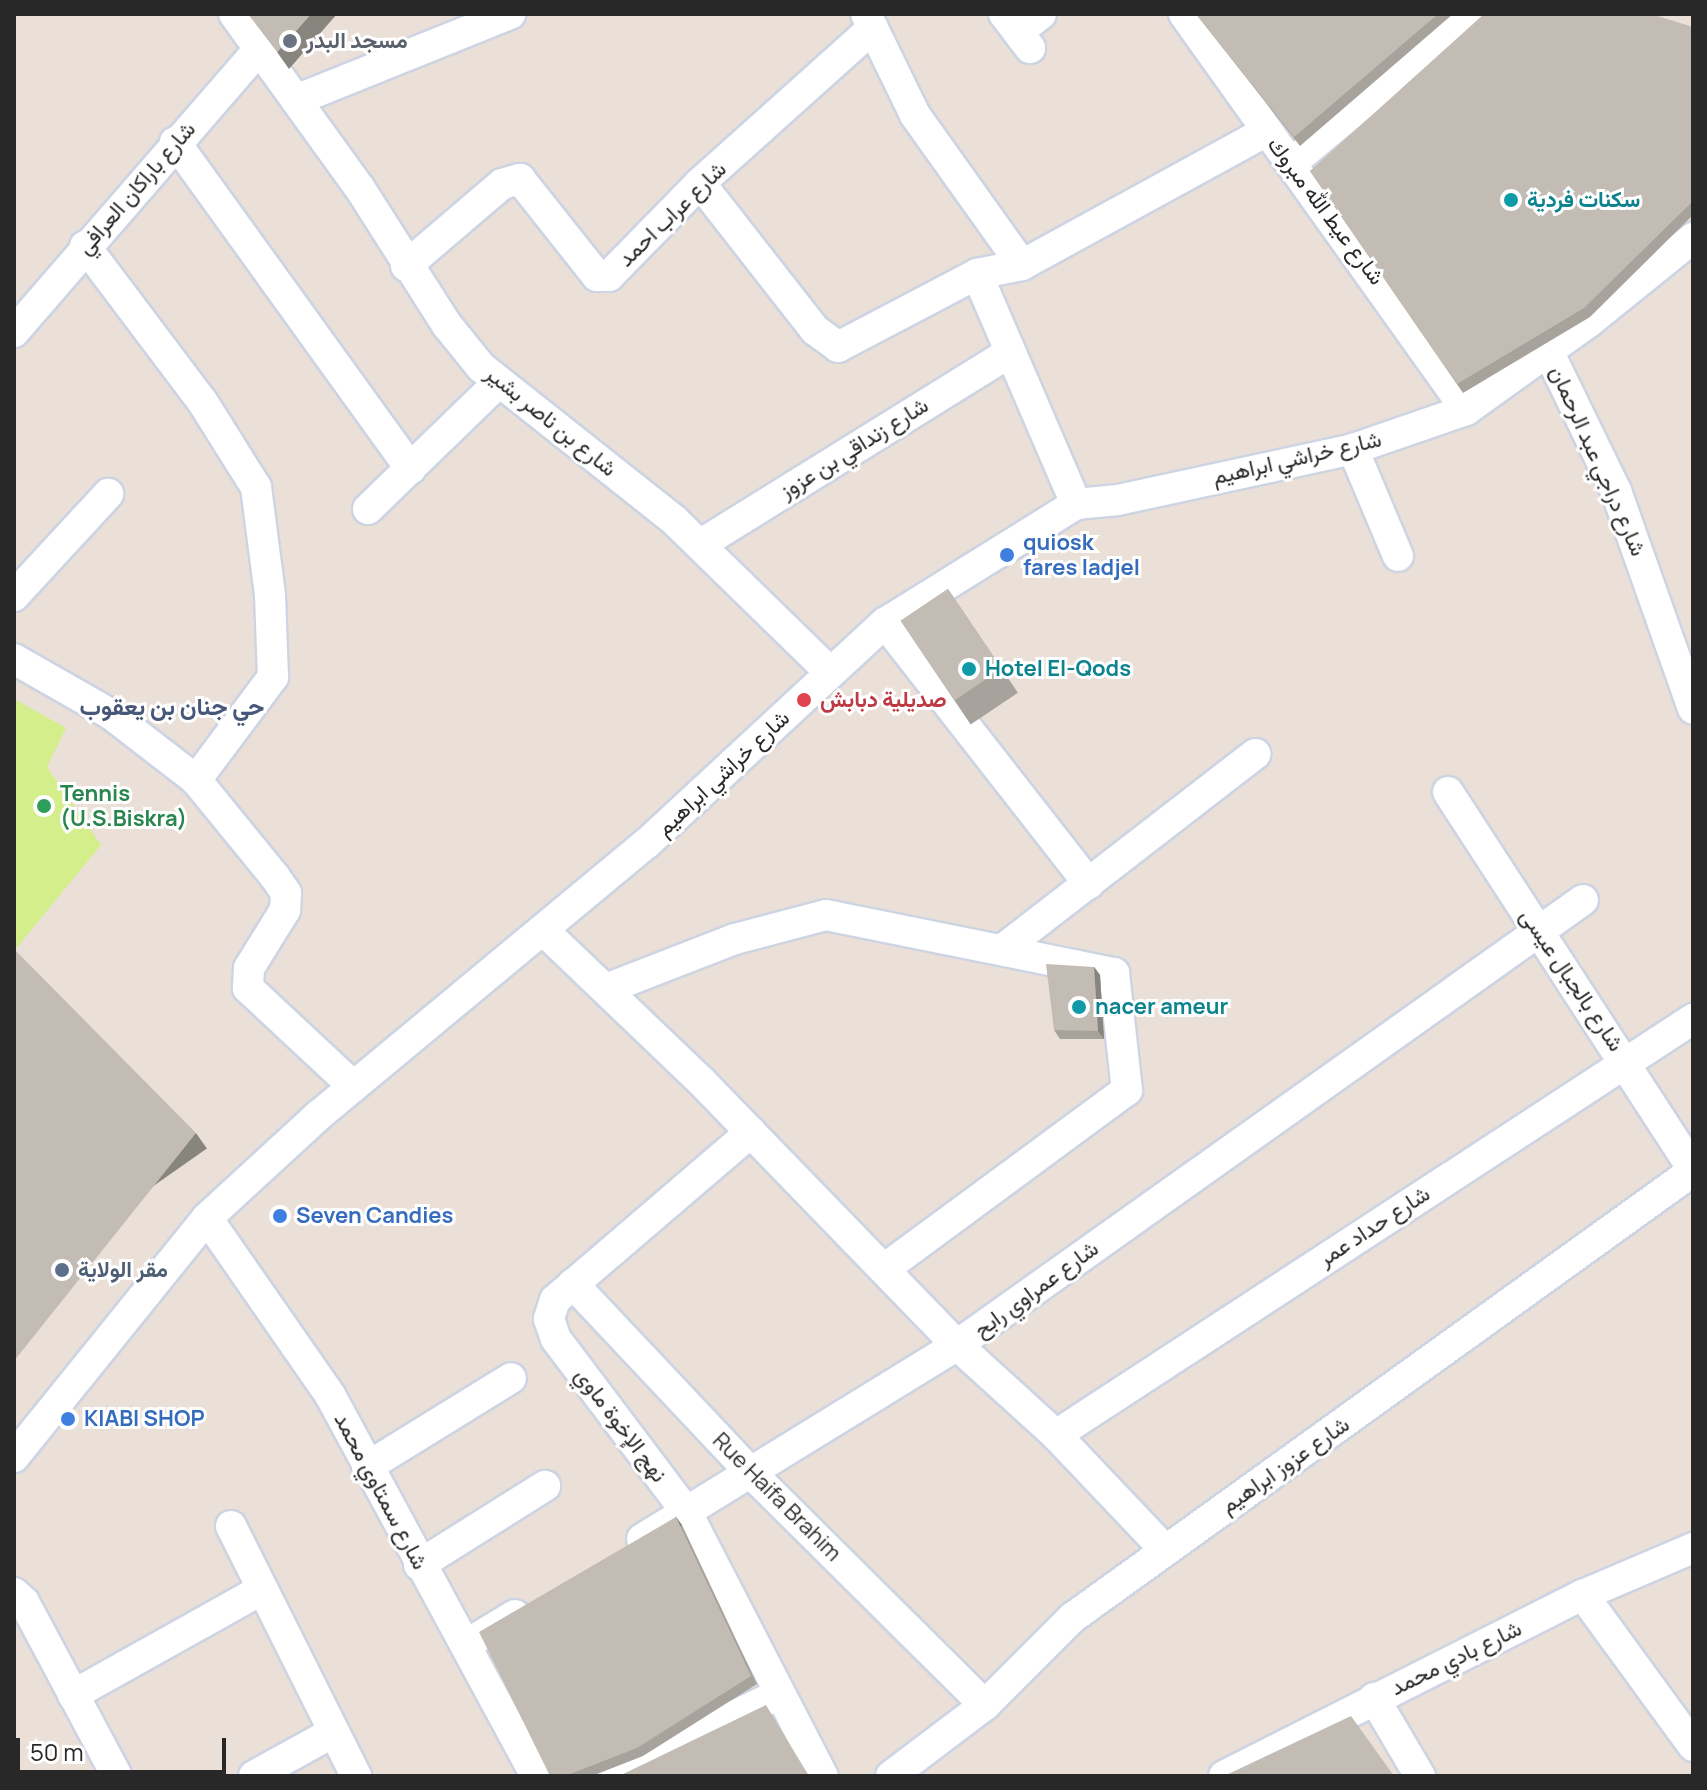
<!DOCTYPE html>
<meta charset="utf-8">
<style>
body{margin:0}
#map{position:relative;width:1707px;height:1790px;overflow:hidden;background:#ebe0d8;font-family:Manrope,Vazirmatn,sans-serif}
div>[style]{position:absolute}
.pitch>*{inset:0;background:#d3ee8b}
.roads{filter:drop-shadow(2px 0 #cdd4e2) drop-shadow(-2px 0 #cdd4e2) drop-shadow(0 2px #cdd4e2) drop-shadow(0 -2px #cdd4e2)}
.street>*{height:30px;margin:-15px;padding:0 15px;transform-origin:15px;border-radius:15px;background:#fff}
.wall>*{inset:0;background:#a7a29b;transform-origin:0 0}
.shaded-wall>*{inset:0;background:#88847e;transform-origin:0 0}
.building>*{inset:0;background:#c2bcb4;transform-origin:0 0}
.dots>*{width:22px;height:22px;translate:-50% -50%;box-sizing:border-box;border:4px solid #fff;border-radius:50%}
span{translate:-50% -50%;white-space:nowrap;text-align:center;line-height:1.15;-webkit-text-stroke:6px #fff;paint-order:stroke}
.worship-label{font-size:22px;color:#5b616d;font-weight:700}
.left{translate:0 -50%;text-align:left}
.street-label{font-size:22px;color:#282828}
.culture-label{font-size:22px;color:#0d838f;font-weight:700}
.shop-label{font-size:22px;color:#366cbe;font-weight:700}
.health-label{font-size:22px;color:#be3a42;font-weight:700}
.leisure-label{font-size:22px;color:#27864d;font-weight:700}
.service-label{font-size:22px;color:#4e5e75;font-weight:700}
.neighbourhood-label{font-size:24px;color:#46577a;font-weight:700}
.frame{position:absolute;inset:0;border:16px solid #282828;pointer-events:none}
.scale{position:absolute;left:16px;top:1738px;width:210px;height:36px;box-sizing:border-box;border:4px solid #282828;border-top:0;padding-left:10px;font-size:24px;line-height:28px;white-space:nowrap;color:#282828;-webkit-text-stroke:6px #fff;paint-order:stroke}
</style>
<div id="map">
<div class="pitch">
<i style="clip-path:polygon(14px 699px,66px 728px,47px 767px,101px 845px,14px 951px)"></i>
</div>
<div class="roads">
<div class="street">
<i style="left:234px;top:14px;width:213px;rotate:54.2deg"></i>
<i style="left:359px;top:187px;width:164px;rotate:57.5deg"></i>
<i style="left:447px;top:325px;width:54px;rotate:51deg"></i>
<i style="left:481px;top:367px;width:248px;rotate:38.4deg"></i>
<i style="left:675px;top:521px;width:216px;rotate:44.3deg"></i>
<i style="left:866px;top:14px;width:112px;rotate:64.1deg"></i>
<i style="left:915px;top:115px;width:184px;rotate:54.5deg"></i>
<i style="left:1004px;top:14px;width:43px;rotate:52.6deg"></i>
<i style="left:1184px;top:14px;width:486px;rotate:54.5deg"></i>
<i style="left:1018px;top:32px;width:29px;rotate:-38deg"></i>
<i style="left:296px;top:100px;width:231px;rotate:-21.9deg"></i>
<i style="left:175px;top:142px;width:403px;rotate:54.2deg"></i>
<i style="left:1293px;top:162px;width:231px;rotate:-39.9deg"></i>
<i style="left:700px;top:183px;width:187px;rotate:52deg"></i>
<i style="left:815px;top:330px;width:29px;rotate:36deg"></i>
<i style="left:838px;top:347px;width:157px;rotate:-27.7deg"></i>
<i style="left:977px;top:274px;width:46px;rotate:-11.3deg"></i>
<i style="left:1022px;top:265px;width:279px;rotate:-28.7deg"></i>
<i style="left:85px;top:246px;width:194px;rotate:53deg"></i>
<i style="left:202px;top:401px;width:102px;rotate:57.9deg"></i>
<i style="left:256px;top:487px;width:109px;rotate:82.6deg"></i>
<i style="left:270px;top:595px;width:82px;rotate:87.9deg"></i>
<i style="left:273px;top:677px;width:129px;rotate:126.8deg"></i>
<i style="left:406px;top:266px;width:126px;rotate:-40.5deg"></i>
<i style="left:502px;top:184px;width:19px;rotate:-16deg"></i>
<i style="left:520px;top:179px;width:124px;rotate:51.6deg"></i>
<i style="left:597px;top:276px;width:12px"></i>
<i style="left:609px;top:276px;width:130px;rotate:-45.6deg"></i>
<i style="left:700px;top:183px;width:232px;rotate:-41.9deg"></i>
<i style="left:977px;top:274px;width:250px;rotate:66.7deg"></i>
<i style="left:14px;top:332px;width:377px;rotate:-49.1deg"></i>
<i style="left:1548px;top:351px;width:156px;rotate:64.1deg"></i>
<i style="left:1616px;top:491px;width:231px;rotate:70.5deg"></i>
<i style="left:1353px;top:449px;width:116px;rotate:67.2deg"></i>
<i style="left:368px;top:509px;width:182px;rotate:-44.1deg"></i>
<i style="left:701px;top:544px;width:361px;rotate:-31.8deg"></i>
<i style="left:14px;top:596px;width:139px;rotate:-47.3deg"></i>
<i style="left:885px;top:623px;width:331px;rotate:52deg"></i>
<i style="left:14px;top:659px;width:113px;rotate:29.7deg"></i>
<i style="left:112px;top:715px;width:106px;rotate:37.7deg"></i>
<i style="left:196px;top:780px;width:125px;rotate:50.8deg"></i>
<i style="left:275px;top:877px;width:19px;rotate:55deg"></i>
<i style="left:286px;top:893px;width:17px;rotate:93deg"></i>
<i style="left:285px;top:910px;width:68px;rotate:121.8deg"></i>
<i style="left:249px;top:968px;width:20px;rotate:93deg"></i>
<i style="left:248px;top:988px;width:144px;rotate:43deg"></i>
<i style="left:1448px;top:792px;width:450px;rotate:57deg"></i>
<i style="left:543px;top:930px;width:219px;rotate:43.7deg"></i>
<i style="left:701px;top:1081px;width:368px;rotate:45.9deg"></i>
<i style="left:957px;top:1345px;width:134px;rotate:42.3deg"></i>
<i style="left:1056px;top:1435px;width:157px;rotate:46.5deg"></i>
<i style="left:1003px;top:949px;width:319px;rotate:-37.7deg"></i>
<i style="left:606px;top:989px;width:138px;rotate:-21.2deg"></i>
<i style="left:735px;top:939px;width:94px;rotate:-14.8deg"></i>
<i style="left:826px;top:915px;width:294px;rotate:11.4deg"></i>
<i style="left:1114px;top:973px;width:118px;rotate:83.7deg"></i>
<i style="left:1127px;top:1090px;width:300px;rotate:143.6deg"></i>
<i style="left:751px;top:1132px;width:258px;rotate:139.4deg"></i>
<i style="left:555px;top:1300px;width:20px;rotate:108deg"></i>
<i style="left:549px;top:1319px;width:21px;rotate:71deg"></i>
<i style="left:556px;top:1339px;width:218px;rotate:53deg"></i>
<i style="left:687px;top:1513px;width:296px;rotate:62.7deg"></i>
<i style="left:207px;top:1218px;width:216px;rotate:55.2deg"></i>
<i style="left:330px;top:1395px;width:433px;rotate:61.6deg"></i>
<i style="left:573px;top:1284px;width:261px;rotate:46.7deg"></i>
<i style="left:752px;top:1474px;width:328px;rotate:44.8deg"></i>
<i style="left:1056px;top:1435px;width:761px;rotate:-33.15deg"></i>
<i style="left:14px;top:1457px;width:307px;rotate:-51.1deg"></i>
<i style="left:207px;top:1218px;width:151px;rotate:-42.6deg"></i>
<i style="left:318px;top:1116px;width:426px;rotate:-39.7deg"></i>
<i style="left:646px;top:844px;width:326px;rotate:-42.8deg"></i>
<i style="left:885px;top:623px;width:225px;rotate:-31.9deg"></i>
<i style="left:1076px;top:504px;width:42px;rotate:-5.4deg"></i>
<i style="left:1118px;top:500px;width:240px;rotate:-12.2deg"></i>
<i style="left:1353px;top:449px;width:120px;rotate:-19deg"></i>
<i style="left:1466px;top:410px;width:151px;rotate:-35.6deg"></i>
<i style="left:1589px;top:322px;width:134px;rotate:-38.9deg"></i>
<i style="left:367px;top:1467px;width:169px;rotate:-31.7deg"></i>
<i style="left:231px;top:1526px;width:280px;rotate:63.4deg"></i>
<i style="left:642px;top:1539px;width:370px;rotate:-31.6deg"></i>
<i style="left:957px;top:1345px;width:768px;rotate:-35.41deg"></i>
<i style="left:419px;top:1565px;width:149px;rotate:-32.1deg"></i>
<i style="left:14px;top:1593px;width:13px;rotate:42deg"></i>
<i style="left:24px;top:1602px;width:197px;rotate:61.9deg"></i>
<i style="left:1583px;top:1595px;width:187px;rotate:53.9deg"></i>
<i style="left:467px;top:1644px;width:56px;rotate:-31.1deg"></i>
<i style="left:73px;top:1695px;width:215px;rotate:-29.2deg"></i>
<i style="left:1374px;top:1698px;width:91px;rotate:59.5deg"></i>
<i style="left:254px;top:1776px;width:89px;rotate:-28.9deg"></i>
<i style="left:607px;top:1776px;width:191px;rotate:-25.4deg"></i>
<i style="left:891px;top:1776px;width:118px;rotate:-37.1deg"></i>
<i style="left:985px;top:1705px;width:123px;rotate:-45deg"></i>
<i style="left:1072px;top:1618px;width:765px;rotate:-35.75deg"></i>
<i style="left:1224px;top:1776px;width:402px;rotate:-26.8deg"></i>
<i style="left:1583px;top:1595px;width:120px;rotate:-23.1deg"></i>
</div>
</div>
<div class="wall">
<i style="clip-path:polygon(1196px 14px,1453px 14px,1300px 146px)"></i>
<i style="clip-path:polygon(1693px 27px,1693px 215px,1590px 317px,1463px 393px,1310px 171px)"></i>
<i style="left:948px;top:589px;width:125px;height:57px;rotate:56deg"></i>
<i style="clip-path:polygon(1094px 967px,1100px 975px,1104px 1039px,1060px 1039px,1054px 1030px)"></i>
<i style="clip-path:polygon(676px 1517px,682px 1525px,757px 1684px,643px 1756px,592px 1776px,550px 1776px)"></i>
</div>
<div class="shaded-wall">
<i style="clip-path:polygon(311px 14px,337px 14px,289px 69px,277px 52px)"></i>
<i style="clip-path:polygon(1094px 967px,1100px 975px,1104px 1039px,1098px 1031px)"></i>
<i style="left:196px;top:1133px;width:19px;height:292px;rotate:55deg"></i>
<i style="left:676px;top:1517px;width:10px;height:176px;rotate:53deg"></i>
</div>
<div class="building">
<i style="clip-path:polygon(248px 14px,311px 14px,277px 52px)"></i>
<i style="clip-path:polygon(1196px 14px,1438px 14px,1294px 137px)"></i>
<i style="clip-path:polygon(1484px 14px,1651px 14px,1693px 27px,1693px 201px,1584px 308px,1457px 384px,1310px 171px)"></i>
<i style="left:948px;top:589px;width:96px;height:57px;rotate:56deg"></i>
<i style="clip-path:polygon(14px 949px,196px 1133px,14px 1361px)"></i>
<i style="clip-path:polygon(1046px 964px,1094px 967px,1098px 1031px,1054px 1030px)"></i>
<i style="clip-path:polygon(676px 1517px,751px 1676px,637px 1748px,565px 1776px,550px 1776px,479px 1632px)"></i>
<i style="clip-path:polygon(766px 1705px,809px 1776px,619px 1776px)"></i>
<i style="clip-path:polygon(1351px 1716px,1394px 1776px,1224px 1776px)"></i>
</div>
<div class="dots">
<i style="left:290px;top:41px;background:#6b7280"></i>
<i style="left:1511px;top:200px;background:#0f9aa8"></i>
<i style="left:1007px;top:555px;background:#3f7fe0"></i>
<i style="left:969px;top:669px;background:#0f9aa8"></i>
<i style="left:804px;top:700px;background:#e0444e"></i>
<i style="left:44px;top:806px;background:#2e9e5b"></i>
<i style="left:1079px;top:1007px;background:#0f9aa8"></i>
<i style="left:280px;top:1216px;background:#3f7fe0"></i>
<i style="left:62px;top:1270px;background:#5c6f8a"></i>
<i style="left:68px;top:1419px;background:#3f7fe0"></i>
</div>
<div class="worship-label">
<span class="left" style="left:306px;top:41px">مسجد البدر</span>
</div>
<div class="street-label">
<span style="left:136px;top:188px;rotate:-49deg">شارع باراكان العرافي</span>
<span style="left:1326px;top:211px;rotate:53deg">شارع عيط الله مبروك</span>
<span style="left:672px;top:214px;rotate:-44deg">شارع عراب احمد</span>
<span style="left:551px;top:421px;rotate:39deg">شارع بن ناصر بشير</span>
<span style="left:854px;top:448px;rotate:-32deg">شارع زنداقي بن عزوز</span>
<span style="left:1297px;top:458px;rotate:-13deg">شارع خراشي ابراهيم</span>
<span style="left:1598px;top:461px;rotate:66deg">شارع دراجي عبد الرحمان</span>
<span style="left:723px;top:773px;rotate:-43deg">شارع خراشي ابراهيم</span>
<span style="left:1572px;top:980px;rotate:56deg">شارع بالجبال عيسى</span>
<span style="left:1374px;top:1226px;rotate:-33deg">شارع حداد عمر</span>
<span style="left:1036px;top:1289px;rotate:-36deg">شارع عمراوي رابح</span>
<span style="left:621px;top:1425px;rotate:53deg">نهج الإخوة ماوي</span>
<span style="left:1285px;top:1465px;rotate:-35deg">شارع عزوز ابراهيم</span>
<span style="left:381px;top:1491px;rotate:62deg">شارع سمتاوي محمد</span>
<span style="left:777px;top:1497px;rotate:45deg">Rue Haifa Brahim</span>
<span style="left:1456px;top:1658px;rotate:-26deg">شارع بادي محمد</span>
</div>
<div class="culture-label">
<span class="left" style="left:1527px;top:200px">سكنات فردية</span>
<span class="left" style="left:985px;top:669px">Hotel El-Qods</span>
<span class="left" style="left:1095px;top:1007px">nacer ameur</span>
</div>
<div class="shop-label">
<span class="left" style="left:1023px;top:555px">quiosk<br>fares ladjel</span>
<span class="left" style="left:296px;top:1216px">Seven Candies</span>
<span class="left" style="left:84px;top:1419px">KIABI SHOP</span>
</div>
<div class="health-label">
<span class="left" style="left:820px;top:700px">صديلية دبابش</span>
</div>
<div class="leisure-label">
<span class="left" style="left:60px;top:806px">Tennis<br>(U.S.Biskra)</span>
</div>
<div class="service-label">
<span class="left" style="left:78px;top:1270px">مقر الولاية</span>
</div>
<div class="neighbourhood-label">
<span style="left:172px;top:706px">حي جنان بن يعقوب</span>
</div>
<div class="frame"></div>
<div class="scale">50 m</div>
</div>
